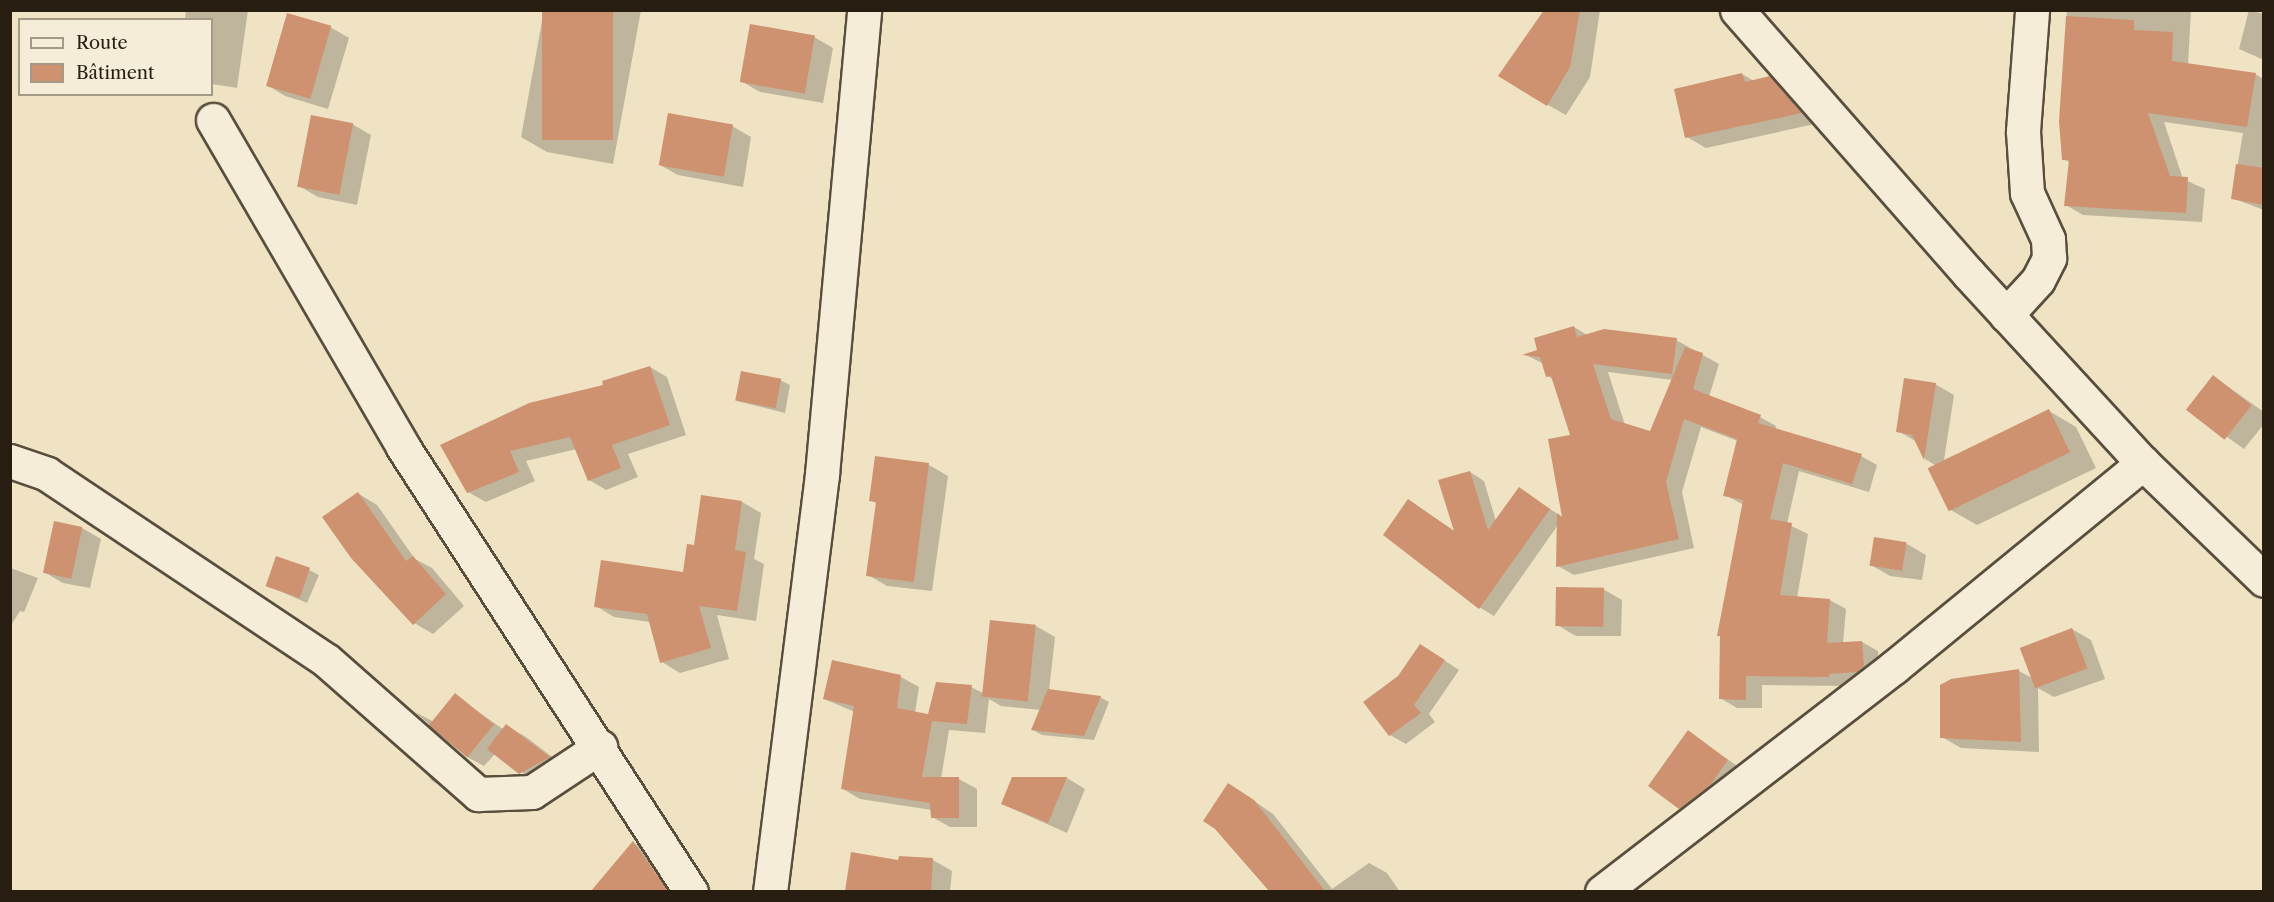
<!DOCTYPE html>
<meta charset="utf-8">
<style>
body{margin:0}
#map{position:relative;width:2274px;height:902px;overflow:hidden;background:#efe3c3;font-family:"Libre Caslon Text",serif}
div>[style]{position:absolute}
.shadow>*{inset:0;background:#0003}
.building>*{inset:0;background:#ce9271;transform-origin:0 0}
.roads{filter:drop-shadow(2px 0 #594e3e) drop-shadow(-2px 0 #594e3e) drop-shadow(0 2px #594e3e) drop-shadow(0 -2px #594e3e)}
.minor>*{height:33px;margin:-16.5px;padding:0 16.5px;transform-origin:16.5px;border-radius:16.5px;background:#f5edd8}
span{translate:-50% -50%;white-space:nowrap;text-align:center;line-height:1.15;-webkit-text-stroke:6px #f5edd8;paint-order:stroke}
.frame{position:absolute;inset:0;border:12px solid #271d11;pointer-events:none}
.legend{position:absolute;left:18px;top:18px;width:195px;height:78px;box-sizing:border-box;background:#f5edd8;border:2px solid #a39a88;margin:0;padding:8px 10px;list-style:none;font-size:18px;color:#271d11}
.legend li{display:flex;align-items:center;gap:12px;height:30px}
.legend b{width:30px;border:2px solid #a39a88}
</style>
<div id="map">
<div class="shadow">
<i style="clip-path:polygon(186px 10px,248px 10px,237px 88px,212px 84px,212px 20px,185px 20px)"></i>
<i style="clip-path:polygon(544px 10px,641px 10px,613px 164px,547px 152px,521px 137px)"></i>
<i style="clip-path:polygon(1547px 10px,1600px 10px,1590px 77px,1566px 115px,1548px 105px)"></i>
<i style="clip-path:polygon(2067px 10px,2191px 10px,2188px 65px,2255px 74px,2264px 79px,2264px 210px,2232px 198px,2243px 133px,2164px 122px,2183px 179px,2205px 189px,2202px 222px,2083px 215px,2066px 205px,2071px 163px,2063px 159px,2061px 121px)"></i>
<i style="clip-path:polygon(2249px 10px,2264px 14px,2264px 60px,2239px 49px)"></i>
<i style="clip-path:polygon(330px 27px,349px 38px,328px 109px,285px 96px,267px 85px)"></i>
<i style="clip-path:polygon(814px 37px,833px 48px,823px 103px,760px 92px,741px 81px)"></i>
<i style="clip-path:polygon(1742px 74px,1754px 81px,1769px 77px,1789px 88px,1819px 123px,1706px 148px,1687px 137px)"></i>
<i style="clip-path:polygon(352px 124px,371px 135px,357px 205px,318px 197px,299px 186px)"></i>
<i style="clip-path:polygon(732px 126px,751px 137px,743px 187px,678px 175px,660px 165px)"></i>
<i style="clip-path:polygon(evenodd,1574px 327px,1587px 335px,1676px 340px,1719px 364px,1709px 397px,1760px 417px,1776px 426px,1775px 430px,1861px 456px,1877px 465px,1869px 492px,1799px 471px,1787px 524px,1808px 534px,1797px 598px,1830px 600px,1846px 609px,1843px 644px,1862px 642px,1878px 651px,1880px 676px,1874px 680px,1845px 682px,1844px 686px,1762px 685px,1762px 708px,1737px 708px,1720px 698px,1744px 505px,1725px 495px,1738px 441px,1701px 427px,1682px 492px,1694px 548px,1574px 575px,1558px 566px,1558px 525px,1494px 616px,1479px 607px,1409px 501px,1456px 532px,1470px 472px,1484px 481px,1496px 521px,1519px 489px,1564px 518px,1572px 437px,1554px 380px,1548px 376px,1544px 364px,1526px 355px,1539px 351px,1574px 327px,1608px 372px,1673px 380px,1651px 432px,1625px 425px,1608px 372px)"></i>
<i style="clip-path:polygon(650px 367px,667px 377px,686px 435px,628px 454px,638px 477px,606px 490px,589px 480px,577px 449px,526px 461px,535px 481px,486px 502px,468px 492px,442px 446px)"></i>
<i style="clip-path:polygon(2214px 377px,2264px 412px,2264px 424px,2244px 449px,2189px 410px)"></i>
<i style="clip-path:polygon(780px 380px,790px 385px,785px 413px,737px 401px)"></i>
<i style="clip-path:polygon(1935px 384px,1954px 395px,1944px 460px,2049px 411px,2076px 427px,2096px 468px,1977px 525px,1949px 509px,1935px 465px,1925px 459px,1917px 442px,1898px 431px)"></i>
<i style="clip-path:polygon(929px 465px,948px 476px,932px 591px,887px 586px,868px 575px,877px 504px,871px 500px)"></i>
<i style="clip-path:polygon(359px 494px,377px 505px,415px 559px,432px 568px,464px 606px,433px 634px,414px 623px)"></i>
<i style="clip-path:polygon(703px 496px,742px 502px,761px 513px,754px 559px,764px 564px,756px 621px,717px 615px,729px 659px,680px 673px,662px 662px,650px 622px,614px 617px,596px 606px,684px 574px,695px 546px)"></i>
<i style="clip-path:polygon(55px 522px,82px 528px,101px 539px,90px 588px,63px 583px,44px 572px)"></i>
<i style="clip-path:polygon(1907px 544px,1926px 555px,1922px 580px,1890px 576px,1871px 565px)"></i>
<i style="clip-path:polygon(10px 568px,38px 578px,24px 612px,20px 611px,10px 627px)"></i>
<i style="clip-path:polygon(309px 570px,319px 575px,307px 603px,266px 585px)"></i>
<i style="clip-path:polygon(1603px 589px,1622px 600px,1621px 636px,1576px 636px,1557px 625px)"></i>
<i style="clip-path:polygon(1036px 626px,1055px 637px,1049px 691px,1100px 697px,1109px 702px,1094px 740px,1042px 735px,1033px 730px,1041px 710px,1001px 706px,989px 699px,985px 733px,949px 730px,941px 779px,959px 779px,977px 789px,977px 827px,950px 827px,932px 817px,932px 810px,860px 799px,843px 789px,855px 712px,824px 699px,833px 662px,901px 677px,919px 687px,915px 713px,929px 716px,971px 687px,983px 693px)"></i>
<i style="clip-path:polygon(2072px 629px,2091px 640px,2105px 679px,2054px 697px,2038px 688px,2039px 752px,1961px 748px,1942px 737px,1951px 680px,2019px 671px,2032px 678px)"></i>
<i style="clip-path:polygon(1436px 655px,1459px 670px,1429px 714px,1435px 722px,1406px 744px,1390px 735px)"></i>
<i style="clip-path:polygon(455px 695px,504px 730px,507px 726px,526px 737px,568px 769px,539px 784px,495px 754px,484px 766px,465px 756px,415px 712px,434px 722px)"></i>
<i style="clip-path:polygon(1688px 732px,1746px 772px,1699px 819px,1680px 807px)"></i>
<i style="clip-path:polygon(426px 773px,439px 780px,451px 792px,432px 781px)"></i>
<i style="clip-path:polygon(1013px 778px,1067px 778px,1085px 789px,1067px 833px,1002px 804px)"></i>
<i style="clip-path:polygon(1247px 796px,1273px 814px,1332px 889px,1369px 863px,1387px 873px,1400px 892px,1271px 892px,1215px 828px)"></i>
<i style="clip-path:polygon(633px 843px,651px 853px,677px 892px,594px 892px)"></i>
<i style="clip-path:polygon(852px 854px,900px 862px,900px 857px,933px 860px,952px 871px,950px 892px,847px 892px)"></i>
</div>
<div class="building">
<i style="left:542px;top:10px;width:71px;height:130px"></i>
<i style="clip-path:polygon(1544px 10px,1580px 10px,1570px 67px,1547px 106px,1498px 76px)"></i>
<i style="left:287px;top:13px;width:46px;height:76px;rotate:16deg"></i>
<i style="clip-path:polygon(2066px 16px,2134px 20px,2134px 30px,2173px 32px,2172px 61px,2256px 73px,2247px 127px,2148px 113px,2170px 176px,2188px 177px,2186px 213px,2064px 206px,2069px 160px,2062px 160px,2059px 121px)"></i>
<i style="left:750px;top:24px;width:66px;height:59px;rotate:10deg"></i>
<i style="clip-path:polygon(1742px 73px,1745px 82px,1770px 76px,1802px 113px,1685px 138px,1674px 89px)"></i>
<i style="left:668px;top:113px;width:66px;height:53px;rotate:10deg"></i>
<i style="left:311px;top:115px;width:43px;height:73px;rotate:11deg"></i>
<i style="clip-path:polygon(2236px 164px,2264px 168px,2264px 205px,2231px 199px)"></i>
<i style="clip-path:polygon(1574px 326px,1577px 337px,1604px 329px,1677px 338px,1672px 374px,1593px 364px,1611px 419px,1650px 431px,1685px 347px,1703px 353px,1693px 389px,1761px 415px,1758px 423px,1862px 454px,1852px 484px,1783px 463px,1770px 519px,1792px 523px,1780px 595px,1830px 599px,1827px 643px,1862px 641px,1864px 666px,1857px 672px,1829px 674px,1829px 677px,1746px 676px,1746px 700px,1719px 699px,1720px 636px,1717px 636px,1743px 500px,1723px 496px,1737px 439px,1684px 419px,1666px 482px,1679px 539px,1556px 567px,1557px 513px,1562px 517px,1548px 439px,1570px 435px,1551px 376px,1546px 377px,1540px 357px,1522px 355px,1537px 350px,1534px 338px)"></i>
<i style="clip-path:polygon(650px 366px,670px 425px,612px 445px,621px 468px,588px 481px,570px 437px,510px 451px,519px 472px,467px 493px,440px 445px,529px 403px,603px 385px,602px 381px)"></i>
<i style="left:741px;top:371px;width:41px;height:30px;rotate:11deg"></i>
<i style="left:2213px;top:375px;width:49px;height:44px;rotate:38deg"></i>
<i style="clip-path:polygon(1904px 378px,1936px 383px,1924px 460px,1912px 435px,1896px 432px)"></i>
<i style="left:2049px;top:409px;width:48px;height:135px;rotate:64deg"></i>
<i style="clip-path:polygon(875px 456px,929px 463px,914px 582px,866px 576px,876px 502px,869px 501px)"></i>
<i style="clip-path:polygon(1470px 471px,1488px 530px,1519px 487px,1550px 509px,1479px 609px,1383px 535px,1408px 499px,1454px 531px,1438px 480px)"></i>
<i style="clip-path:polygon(358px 492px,406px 561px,413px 556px,446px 594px,413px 625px,351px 558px,322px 517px)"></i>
<i style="clip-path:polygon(701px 495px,742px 501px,735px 550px,746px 552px,737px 611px,699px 606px,711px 648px,660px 663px,647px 614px,594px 607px,601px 560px,683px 572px,687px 544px,694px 545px)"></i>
<i style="left:54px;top:521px;width:29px;height:53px;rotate:12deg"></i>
<i style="left:1874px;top:537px;width:33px;height:29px;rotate:9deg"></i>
<i style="left:276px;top:556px;width:36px;height:32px;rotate:19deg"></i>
<i style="left:1556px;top:587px;width:48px;height:39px;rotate:1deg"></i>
<i style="left:990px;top:620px;width:46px;height:77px;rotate:6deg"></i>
<i style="left:2072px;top:628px;width:43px;height:56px;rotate:69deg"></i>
<i style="clip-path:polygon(1420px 644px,1445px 660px,1414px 705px,1421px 713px,1389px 736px,1363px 702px,1398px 676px)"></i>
<i style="clip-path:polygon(832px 660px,901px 675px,897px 708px,928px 714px,936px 682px,972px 685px,967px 724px,932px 721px,922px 777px,959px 777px,959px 818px,931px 818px,930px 803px,841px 789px,854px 706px,823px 699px)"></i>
<i style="clip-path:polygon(2019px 669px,2021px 742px,1940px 738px,1940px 685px,1951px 679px)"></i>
<i style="clip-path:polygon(1048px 689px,1101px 696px,1084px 736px,1031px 730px)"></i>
<i style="left:455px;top:693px;width:50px;height:42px;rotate:39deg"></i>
<i style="clip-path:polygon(506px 724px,550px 757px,519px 774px,487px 749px)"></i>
<i style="clip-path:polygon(1688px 730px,1728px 760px,1710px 785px,1679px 809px,1648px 786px)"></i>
<i style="clip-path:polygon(1012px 777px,1067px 777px,1048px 823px,1001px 804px)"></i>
<i style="clip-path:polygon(1228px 783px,1254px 800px,1325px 891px,1269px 891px,1215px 829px,1203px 821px)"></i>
<i style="clip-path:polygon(633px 841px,668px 891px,591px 891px)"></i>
<i style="clip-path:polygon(851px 852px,898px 860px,899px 856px,933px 858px,931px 891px,845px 891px)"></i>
</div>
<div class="roads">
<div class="minor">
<i style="left:1737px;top:10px;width:350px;rotate:48.7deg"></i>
<i style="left:1968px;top:273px;width:258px;rotate:47.4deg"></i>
<i style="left:2143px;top:463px;width:168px;rotate:44deg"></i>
<i style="left:213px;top:120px;width:378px;rotate:59.8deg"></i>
<i style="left:403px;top:447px;width:530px;rotate:57.09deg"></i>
<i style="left:2006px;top:315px;width:47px;rotate:-47.6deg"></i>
<i style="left:2038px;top:280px;width:25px;rotate:-63deg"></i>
<i style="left:2049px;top:258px;width:19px;rotate:-93deg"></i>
<i style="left:2048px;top:239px;width:51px;rotate:-114.5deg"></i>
<i style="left:2027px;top:193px;width:62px;rotate:-93.7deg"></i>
<i style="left:2023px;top:131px;width:121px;rotate:-85.7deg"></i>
<i style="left:10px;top:461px;width:39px;rotate:19deg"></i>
<i style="left:47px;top:474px;width:335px;rotate:33.7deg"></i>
<i style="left:326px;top:660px;width:203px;rotate:41.4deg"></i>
<i style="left:478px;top:794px;width:54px;rotate:-2.1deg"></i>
<i style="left:532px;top:792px;width:82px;rotate:-33.5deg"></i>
<i style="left:770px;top:892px;width:421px;rotate:-82.9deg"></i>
<i style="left:822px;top:474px;width:466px;rotate:-84.8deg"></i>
<i style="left:1602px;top:892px;width:369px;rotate:-37.6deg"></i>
<i style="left:1894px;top:667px;width:322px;rotate:-39.3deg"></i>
</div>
</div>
<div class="frame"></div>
<ul class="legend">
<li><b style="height:8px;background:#f5edd8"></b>Route</li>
<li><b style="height:16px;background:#ce9271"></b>Bâtiment</li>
</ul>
</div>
